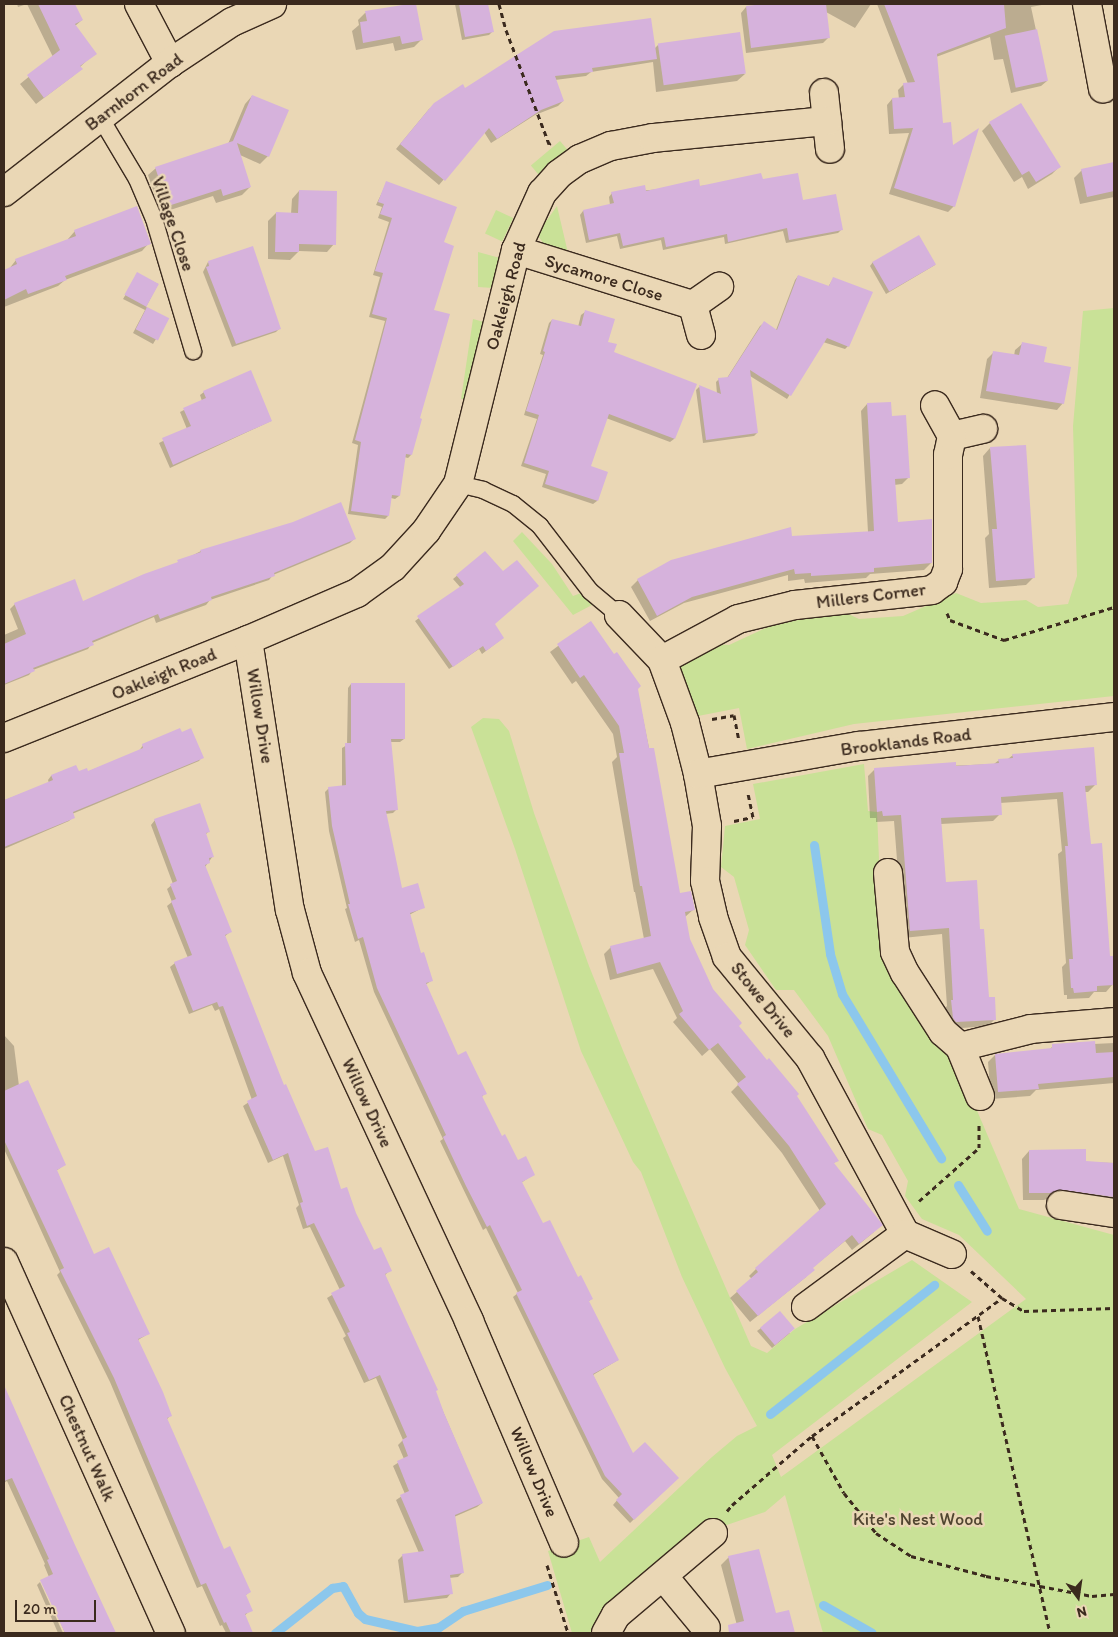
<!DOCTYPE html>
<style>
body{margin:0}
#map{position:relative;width:1118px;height:1637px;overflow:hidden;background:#ead7b5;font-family:Itim,sans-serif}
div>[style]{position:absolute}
.green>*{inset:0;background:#c9e197;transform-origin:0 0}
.shadow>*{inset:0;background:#0003}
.stream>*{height:9px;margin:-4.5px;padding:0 4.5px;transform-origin:4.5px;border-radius:4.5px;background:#8cc7ec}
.building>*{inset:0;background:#d6b2dc;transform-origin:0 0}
.path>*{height:3px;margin-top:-1.5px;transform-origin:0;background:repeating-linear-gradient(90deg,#3b2a1e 0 5px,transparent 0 9px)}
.roads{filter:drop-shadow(1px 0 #3b2a1e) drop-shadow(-1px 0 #3b2a1e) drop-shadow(0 1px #3b2a1e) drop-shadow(0 -1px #3b2a1e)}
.lane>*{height:16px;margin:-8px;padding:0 8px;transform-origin:8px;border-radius:8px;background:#ead7b5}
.street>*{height:28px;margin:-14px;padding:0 14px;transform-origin:14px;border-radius:14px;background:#ead7b5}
.highway>*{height:28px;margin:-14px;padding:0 14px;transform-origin:14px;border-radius:14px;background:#ead7b5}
span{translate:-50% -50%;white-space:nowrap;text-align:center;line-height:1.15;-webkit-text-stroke:5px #ead7b5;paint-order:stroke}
.street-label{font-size:18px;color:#3b2a1e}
.park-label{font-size:18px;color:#504530}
.frame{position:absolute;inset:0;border:5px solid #3b2a1e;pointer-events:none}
.north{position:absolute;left:1053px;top:1572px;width:50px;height:50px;-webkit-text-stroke:4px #ead7b5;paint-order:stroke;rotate:166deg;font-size:14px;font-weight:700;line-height:20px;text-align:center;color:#3b2a1e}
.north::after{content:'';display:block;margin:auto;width:18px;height:22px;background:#3b2a1e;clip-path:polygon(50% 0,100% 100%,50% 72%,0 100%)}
.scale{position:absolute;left:15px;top:1600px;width:81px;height:22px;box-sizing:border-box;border:2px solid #3b2a1e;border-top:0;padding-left:6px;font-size:15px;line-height:18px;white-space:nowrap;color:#3b2a1e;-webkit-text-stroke:4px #ead7b5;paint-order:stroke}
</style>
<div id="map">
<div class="green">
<i style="left:560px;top:141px;width:16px;height:38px;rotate:50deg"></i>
<i style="clip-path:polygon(557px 206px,568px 253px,545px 246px,537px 234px)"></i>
<i style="left:496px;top:210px;width:19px;height:26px;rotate:25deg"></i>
<i style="clip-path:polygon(478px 252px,500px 258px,493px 288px,478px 287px)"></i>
<i style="clip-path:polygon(1114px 308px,1114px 696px,854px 724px,747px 749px,739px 708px,698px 716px,680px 666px,713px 644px,729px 645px,768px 627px,840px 610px,859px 619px,903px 616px,956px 593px,981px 603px,1026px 600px,1038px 607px,1068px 604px,1077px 576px,1073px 426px,1083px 311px)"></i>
<i style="clip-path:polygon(473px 319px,484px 322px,464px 399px,461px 399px)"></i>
<i style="clip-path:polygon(522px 532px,552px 564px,573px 596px,581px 593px,592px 605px,573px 615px,513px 541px)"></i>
<i style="clip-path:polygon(483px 718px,499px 719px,509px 731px,534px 813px,589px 966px,624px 1053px,751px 1346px,767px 1353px,795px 1329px,912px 1260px,972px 1302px,772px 1455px,781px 1477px,1026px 1299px,959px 1235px,922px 1219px,905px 1196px,908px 1181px,882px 1135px,868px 1129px,828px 1036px,794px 990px,776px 990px,745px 945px,749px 930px,734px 877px,721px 867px,725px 826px,760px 819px,753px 784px,864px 764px,868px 811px,877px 812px,880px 883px,1019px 1209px,1114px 1235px,1114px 1633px,823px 1633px,785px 1495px,765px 1512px,718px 1528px,709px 1519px,613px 1603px,594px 1633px,572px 1633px,548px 1551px,589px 1537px,600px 1562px,712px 1457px,737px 1436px,757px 1426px,725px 1368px,682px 1277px,641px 1172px,633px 1162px,581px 1051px,515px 849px,471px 727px)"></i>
</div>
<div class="shadow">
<i style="clip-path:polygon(17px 4px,74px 4px,82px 20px,75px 26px,95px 53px,80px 67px,81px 69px,73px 76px,36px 104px,20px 84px,53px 57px,27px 4px,18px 7px)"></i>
<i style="clip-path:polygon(415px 4px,421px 40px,414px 47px,395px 51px,393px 43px,356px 50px,352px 31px,359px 25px,358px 20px,365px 13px)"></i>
<i style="clip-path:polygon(455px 4px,487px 4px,492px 32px,489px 35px,462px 40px)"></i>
<i style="clip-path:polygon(774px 4px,871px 4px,855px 28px,826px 12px,829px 37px,823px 43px,746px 53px,741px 13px,746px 7px)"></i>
<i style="clip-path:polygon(877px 4px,941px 4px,944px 10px,959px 4px,1047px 4px,1031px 7px,1047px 81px,1041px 86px,1011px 93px,1003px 59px,994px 60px,990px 37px,936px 57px,942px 124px,954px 206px,948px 212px,889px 194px,909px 133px,889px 134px,887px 105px,892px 99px,899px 99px,898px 90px,904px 84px,908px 84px)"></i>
<i style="clip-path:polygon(659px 44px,745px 74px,737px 81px,656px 92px,653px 62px,591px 72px,586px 76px,555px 80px,563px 101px,558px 106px,535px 115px,491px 143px,484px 132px,439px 185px,396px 149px,429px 109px,465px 90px,654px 49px)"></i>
<i style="clip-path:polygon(252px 96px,268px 156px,260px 164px,240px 155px,250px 187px,242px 195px,216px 203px,213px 196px,161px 213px,148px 175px,156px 168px,228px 144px,245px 104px)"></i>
<i style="clip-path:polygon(1021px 104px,1059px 167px,1052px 174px,1028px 189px,1022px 177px,1014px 182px,982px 131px,990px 123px)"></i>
<i style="clip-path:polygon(1114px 163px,1114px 197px,1080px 204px,1074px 178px,1082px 170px)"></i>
<i style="clip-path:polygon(762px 181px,802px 202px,841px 230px,838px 233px,786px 243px,783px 231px,725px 244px,724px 237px,663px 250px,661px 240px,620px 249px,617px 236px,586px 243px,580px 215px,583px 211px,610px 205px,609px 197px,612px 193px)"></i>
<i style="clip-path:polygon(387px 182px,442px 243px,418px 419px,411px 455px,408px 458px,404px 457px,399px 496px,395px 499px,391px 498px,388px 516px,385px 519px,348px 514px,358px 445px,352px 443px,385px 321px,369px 317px,380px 277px,373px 275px,389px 222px,378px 218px,382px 207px,376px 205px)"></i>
<i style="clip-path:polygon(299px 191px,334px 244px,327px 252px,299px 251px,290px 260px,268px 259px,268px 221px,276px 213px,291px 214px,292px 199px)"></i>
<i style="clip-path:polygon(75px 231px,149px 243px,142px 251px,65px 280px,58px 286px,4px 307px,4px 272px,9px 269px,16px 260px,69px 241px,68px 239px)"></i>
<i style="clip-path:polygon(208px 262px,280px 328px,276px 332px,232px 347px,203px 272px)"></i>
<i style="clip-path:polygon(873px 262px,935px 265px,886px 294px,870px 266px)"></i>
<i style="clip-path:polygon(138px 274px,158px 284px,146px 307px,168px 319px,153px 344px,133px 333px,145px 310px,123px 299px)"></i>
<i style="clip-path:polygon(798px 276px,828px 287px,833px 279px,848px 346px,845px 349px,823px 342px,787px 399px,750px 376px,757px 433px,754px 436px,703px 443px,696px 390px,699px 387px,717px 394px,716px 382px,719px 379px,727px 378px,760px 326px,764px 323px,776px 330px,795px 280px)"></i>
<i style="clip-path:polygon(585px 312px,613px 353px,695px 385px,674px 439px,670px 442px,606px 418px,590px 467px,606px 472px,597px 501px,593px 504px,542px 487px,546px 474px,521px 466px,537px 419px,524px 415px,543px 355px,540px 354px,549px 323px,552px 320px,578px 327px,581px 315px)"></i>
<i style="clip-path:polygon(1022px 344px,1042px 363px,1063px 403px,1057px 410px,980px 398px,987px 359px,994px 352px,1014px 356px,1015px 350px)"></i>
<i style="clip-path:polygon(204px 392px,271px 421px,170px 468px,159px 443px,187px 429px,180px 412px,202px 401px,200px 395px)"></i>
<i style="clip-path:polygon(867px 404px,890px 417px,909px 477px,902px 484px,894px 485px,897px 523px,931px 563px,924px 570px,870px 574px,866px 578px,805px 583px,804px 579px,788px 581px,788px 575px,684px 603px,650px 621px,631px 587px,638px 580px,672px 561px,791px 537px,868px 532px,861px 411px)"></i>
<i style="clip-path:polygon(990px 448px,1034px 577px,1026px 585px,989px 588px,985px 538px,989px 534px,983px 456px)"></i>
<i style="clip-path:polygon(354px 539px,350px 543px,273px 575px,269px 580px,210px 600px,206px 605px,156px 623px,154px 617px,92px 643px,88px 649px,33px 670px,29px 675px,4px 685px,4px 635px,18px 629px,10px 609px,15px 604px,82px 602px,174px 565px,201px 551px)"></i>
<i style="clip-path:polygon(485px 552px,493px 624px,499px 641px,482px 654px,479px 649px,449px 669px,415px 621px,461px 588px,453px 579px)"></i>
<i style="clip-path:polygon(590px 622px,637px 689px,679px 895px,694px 909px,685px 917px,689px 939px,712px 990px,737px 1026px,795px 1096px,837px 1160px,833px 1164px,874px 1232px,852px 1250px,845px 1241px,812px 1268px,806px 1277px,750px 1322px,730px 1298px,752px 1279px,749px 1276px,756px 1269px,820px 1211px,782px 1153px,731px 1092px,739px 1084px,710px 1049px,702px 1056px,673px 1022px,677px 1018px,653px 969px,610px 980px,604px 954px,611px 947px,644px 939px,635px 892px,634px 892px,612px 762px,617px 757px,613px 734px,576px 681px,572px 684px,550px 652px)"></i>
<i style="clip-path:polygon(351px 684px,404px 739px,400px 742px,390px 742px,397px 809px,393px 813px,385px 814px,401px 889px,424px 907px,409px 915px,420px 954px,431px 981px,425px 985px,458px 1057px,485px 1093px,481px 1098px,501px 1137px,518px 1162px,534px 1174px,521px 1183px,542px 1225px,591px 1299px,588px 1302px,618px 1360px,593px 1375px,632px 1455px,677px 1478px,630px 1523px,613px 1505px,619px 1498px,602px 1479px,513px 1297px,518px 1293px,486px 1228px,483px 1230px,440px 1141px,443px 1139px,374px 992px,359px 940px,355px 942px,345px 909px,347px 908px,329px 831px,325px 792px,329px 788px,342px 787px,342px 748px,347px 745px,348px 688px)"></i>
<i style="clip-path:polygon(143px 745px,202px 757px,199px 761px,72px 814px,73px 817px,69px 821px,4px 849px,4px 797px,5px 800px,49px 783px,48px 780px,51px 776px,76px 766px,78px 773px,87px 772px,139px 751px)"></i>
<i style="clip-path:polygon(1013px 755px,1095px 785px,1088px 792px,1085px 792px,1090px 845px,1113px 984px,1106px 992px,1094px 992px,1089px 998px,1067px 999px,1067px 995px,1064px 995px,1062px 967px,1066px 963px,1058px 854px,1062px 851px,1057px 799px,1000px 803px,1000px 814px,993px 821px,941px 824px,944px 883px,979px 930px,988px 999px,995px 1019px,988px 1026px,949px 1029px,946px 1025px,945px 1008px,947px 1006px,942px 934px,903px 938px,894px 821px,876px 822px,876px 818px,870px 818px,868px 776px,875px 769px,994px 764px,999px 760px,1008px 759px)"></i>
<i style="clip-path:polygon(155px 820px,209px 831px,205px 835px,213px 856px,205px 867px,230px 932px,224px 937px,283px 1087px,315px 1153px,355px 1214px,373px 1252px,390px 1270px,385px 1275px,482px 1503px,477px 1507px,454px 1517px,462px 1573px,458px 1577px,449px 1578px,451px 1593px,447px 1598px,404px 1603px,398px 1560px,403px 1555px,419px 1553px,396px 1500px,405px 1494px,393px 1466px,404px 1459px,398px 1445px,403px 1440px,376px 1378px,364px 1383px,343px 1338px,346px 1336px,327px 1298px,340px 1290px,310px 1227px,303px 1229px,296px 1208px,299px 1205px,283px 1156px,268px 1163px,243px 1106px,252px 1100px,219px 1009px,215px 1011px,212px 1005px,189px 1014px,170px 967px,175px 963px,188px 958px,167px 906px,172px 902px,167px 889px,173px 884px,151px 825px)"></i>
<i style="clip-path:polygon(4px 1035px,14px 1046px,19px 1086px,64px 1165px,56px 1171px,94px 1256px,148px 1334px,138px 1340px,171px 1415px,166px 1420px,224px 1551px,249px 1592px,245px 1596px,251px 1610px,244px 1616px,246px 1632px,244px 1633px,226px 1633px,222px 1625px,220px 1626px,202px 1586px,197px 1588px,110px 1382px,57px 1275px,60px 1272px,4px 1149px)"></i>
<i style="clip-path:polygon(1114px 1043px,1114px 1083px,1036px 1090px,1030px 1096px,991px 1099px,988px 1062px,995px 1055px,1049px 1050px,1053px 1046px)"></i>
<i style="clip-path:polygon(1029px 1151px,1084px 1162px,1114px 1163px,1114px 1203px,1055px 1196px,1044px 1200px,1023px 1200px,1022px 1159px)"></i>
<i style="clip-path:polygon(761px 1328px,790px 1333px,772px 1348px,757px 1331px)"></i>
<i style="clip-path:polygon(4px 1388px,113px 1633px,65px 1633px,42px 1580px,49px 1577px,44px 1565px,45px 1564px,7px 1481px,4px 1483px)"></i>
<i style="clip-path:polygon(729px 1557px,775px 1615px,788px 1612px,794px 1633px,739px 1633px,721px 1565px)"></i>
<i style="clip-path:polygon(40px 1582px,63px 1633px,58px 1633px,37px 1585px)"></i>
</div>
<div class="stream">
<i style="left:814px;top:845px;width:110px;rotate:81.6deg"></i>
<i style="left:830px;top:954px;width:42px;rotate:73.3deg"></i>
<i style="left:842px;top:994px;width:192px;rotate:58.9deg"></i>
<i style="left:958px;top:1185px;width:54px;rotate:57.8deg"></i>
<i style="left:770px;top:1414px;width:209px;rotate:-38.2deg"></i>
<i style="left:823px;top:1605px;width:56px;rotate:29.7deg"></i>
<i style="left:275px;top:1633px;width:73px;rotate:-38.3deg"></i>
<i style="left:332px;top:1588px;width:11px;rotate:-10deg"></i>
<i style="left:343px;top:1586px;width:31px;rotate:61deg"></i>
<i style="left:358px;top:1613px;width:9px;rotate:41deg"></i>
<i style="left:365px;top:1619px;width:53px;rotate:13deg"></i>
<i style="left:417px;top:1631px;width:22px;rotate:-10deg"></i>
<i style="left:439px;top:1627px;width:29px;rotate:-34deg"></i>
<i style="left:463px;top:1611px;width:88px;rotate:-17.2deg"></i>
</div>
<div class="building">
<i style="clip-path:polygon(38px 4px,75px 4px,83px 20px,75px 24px,97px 54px,80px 66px,83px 69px,44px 98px,27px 75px,60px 50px)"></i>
<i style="clip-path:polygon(409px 4px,416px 4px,423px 40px,402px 44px,400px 36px,363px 43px,360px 22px,367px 21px,365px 11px)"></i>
<i style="clip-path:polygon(459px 4px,488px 4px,494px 32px,465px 37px)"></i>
<i style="clip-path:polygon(763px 4px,826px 4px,830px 38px,751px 48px,746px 6px)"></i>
<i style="clip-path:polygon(884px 4px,1004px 4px,1006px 28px,937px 54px,943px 123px,951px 122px,953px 145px,979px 128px,955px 207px,894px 188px,913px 128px,894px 129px,892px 98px,905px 97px,903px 83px,915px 82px)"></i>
<i style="clip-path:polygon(651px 18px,657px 59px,592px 68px,593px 72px,555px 76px,564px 101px,541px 110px,497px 139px,489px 128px,445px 181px,400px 144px,434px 103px,463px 84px,465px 88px,554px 31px)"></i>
<i style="left:1037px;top:29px;width:53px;height:33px;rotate:78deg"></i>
<i style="left:740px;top:32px;width:42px;height:83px;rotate:82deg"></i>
<i style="clip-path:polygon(252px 95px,289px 110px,269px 157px,237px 143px,251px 187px,223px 196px,221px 189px,168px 206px,155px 167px,233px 141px)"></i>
<i style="clip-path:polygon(1021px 103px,1061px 167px,1036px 182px,1029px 171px,1022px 175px,989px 122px)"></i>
<i style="clip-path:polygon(1114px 162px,1114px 191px,1087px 197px,1081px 169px)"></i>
<i style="clip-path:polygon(761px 173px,763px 179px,798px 173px,803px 200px,836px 194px,843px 230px,789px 240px,787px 228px,728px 242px,727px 234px,666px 247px,664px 237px,623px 246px,620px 233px,589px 240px,583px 210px,614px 203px,611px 192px,645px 185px,646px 191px,699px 179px,700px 186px)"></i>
<i style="clip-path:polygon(386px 181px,457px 207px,444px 242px,454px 246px,434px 310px,450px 314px,420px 418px,422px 419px,412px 455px,406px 454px,400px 496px,392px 495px,389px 516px,351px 511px,361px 442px,355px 440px,387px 318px,372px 314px,383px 273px,375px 271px,392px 218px,380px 214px,384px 204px,378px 202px)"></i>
<i style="clip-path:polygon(299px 190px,337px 191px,336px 245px,299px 244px,299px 252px,275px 252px,276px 212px,298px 213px)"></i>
<i style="clip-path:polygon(137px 206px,151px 244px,65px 276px,67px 280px,28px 294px,26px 289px,4px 300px,4px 270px,17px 264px,15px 259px,76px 236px,74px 230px)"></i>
<i style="left:919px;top:235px;width:34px;height:54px;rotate:60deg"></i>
<i style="clip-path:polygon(253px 246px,281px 329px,236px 344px,206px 267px,209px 266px,208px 261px)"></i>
<i style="left:137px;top:272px;width:25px;height:26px;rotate:29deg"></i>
<i style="clip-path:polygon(798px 275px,829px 286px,833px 277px,873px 292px,849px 347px,827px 338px,791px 396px,750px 370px,758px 433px,706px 440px,699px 385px,721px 394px,718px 378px,728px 377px,764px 321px,777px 330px)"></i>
<i style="left:147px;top:307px;width:25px;height:25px;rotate:27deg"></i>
<i style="clip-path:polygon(585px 310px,615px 319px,608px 342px,617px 344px,614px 352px,697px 384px,675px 439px,609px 414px,591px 466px,608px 472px,598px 501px,545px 484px,549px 471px,524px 463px,539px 415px,526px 411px,545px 352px,543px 351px,552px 319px,581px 326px)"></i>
<i style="clip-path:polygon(1022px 342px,1047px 347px,1044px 362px,1071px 367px,1064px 404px,986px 391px,993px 351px,1019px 355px)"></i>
<i style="clip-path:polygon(251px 370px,272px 421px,173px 465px,162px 438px,191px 426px,183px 408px,206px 398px,203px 391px)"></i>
<i style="clip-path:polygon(891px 402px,892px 416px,906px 415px,910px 478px,895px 479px,898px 522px,932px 519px,932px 563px,874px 568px,874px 572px,811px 576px,811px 573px,795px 574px,794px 569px,692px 597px,657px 616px,637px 579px,671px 560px,791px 527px,792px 536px,874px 531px,867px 403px)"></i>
<i style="clip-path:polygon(1026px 445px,1035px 578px,996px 581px,992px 529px,997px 529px,990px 447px)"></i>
<i style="clip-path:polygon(341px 502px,356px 539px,274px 573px,275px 576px,211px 597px,212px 600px,160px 619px,158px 614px,92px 641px,94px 645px,33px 668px,35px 671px,4px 684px,4px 644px,26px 634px,14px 603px,75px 579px,83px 601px,144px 574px,178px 562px,177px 560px,201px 552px,200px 550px,293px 522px)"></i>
<i style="clip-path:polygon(485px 551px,503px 571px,517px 560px,539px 586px,495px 624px,504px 638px,486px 651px,483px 646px,453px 667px,417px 616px,464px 584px,456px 575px)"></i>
<i style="clip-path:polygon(591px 621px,614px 654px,617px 652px,641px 686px,638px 689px,649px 748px,654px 748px,680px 893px,691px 891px,695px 910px,685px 912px,690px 939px,713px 989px,742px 1023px,739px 1026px,767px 1060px,769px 1058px,799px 1094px,797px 1096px,839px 1161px,834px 1163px,883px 1225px,859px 1244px,852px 1235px,813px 1268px,815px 1270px,758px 1316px,736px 1291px,758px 1272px,755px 1268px,826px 1204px,789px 1146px,737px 1084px,746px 1077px,718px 1043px,709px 1050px,679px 1014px,683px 1011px,660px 962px,617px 974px,610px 946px,651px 936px,642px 886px,640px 886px,619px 753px,624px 753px,619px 726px,584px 675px,580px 678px,557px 644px)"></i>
<i style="clip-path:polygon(351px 683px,405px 683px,405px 739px,391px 739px,398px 810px,386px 811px,402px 888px,418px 883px,425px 908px,410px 913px,421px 953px,424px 952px,433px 981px,426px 983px,458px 1055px,466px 1051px,487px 1094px,482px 1096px,502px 1136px,505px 1134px,518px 1160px,526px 1156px,535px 1175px,522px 1182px,543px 1223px,550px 1220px,578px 1277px,581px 1275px,593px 1299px,589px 1301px,619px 1360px,593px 1374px,633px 1453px,645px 1442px,679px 1478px,634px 1520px,616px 1500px,622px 1494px,605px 1476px,516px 1293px,522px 1290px,490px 1225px,487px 1227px,466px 1186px,443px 1137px,446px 1135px,377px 988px,363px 937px,358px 939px,348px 904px,350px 904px,332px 826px,328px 787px,346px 785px,345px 743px,351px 743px)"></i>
<i style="clip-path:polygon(180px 728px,182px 732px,191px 728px,204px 758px,73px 812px,75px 818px,4px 847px,4px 800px,53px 780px,51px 775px,76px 765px,79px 771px,87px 768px,88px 771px,143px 748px,142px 744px)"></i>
<i style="clip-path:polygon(1094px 747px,1097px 785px,1085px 786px,1091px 844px,1102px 843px,1110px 956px,1113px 956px,1114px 985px,1097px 986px,1097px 991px,1074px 993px,1073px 988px,1071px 988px,1069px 959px,1073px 959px,1065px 846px,1068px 846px,1063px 792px,1001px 797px,1002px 815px,941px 818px,946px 882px,977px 880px,980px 929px,984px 929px,989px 997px,995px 997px,996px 1020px,956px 1022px,953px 1018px,951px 1000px,953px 1000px,949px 928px,910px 931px,901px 815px,883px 816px,882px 811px,877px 812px,874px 768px,956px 762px,956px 766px,999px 763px,998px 759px,1013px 758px,1012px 754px)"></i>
<i style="clip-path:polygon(200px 803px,210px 832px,206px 833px,214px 857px,209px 858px,210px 863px,205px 865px,232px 932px,225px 935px,284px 1085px,286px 1084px,315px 1151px,328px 1147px,341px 1189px,347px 1187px,356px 1213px,374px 1250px,381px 1247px,392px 1271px,385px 1274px,438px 1390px,436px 1391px,444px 1413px,483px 1503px,455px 1515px,464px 1573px,450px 1575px,453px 1594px,408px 1600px,402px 1554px,424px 1551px,400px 1495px,409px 1491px,397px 1461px,408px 1456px,402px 1440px,407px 1437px,380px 1375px,369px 1380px,347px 1333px,350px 1332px,331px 1293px,345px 1286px,314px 1223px,307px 1226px,300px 1203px,303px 1202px,288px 1153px,273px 1160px,247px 1101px,257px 1096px,223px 1006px,219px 1007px,217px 1002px,193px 1011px,174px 962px,192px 955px,171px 901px,176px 899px,170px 884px,177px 881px,154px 819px)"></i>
<i style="clip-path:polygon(1095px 1041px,1096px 1053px,1114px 1052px,1114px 1077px,1038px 1084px,1039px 1089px,998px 1092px,995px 1054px,1052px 1048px,1052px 1044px)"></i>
<i style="clip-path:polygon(28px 1080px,66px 1165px,57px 1170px,94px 1254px,109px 1247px,150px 1334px,138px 1339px,163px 1392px,172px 1416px,167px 1418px,203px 1500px,224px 1549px,230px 1546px,251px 1592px,246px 1595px,253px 1611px,245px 1614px,253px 1633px,231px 1633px,226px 1622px,224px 1623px,206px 1583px,201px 1585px,114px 1378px,60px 1270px,64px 1268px,4px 1140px,4px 1091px)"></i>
<i style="clip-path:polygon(1086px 1149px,1086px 1161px,1114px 1163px,1114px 1197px,1063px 1190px,1052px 1193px,1029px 1193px,1029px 1150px)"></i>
<i style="left:780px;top:1311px;width:23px;height:26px;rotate:50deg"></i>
<i style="clip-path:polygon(4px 1385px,75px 1545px,116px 1633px,65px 1633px,40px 1580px,53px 1574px,47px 1560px,49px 1559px,12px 1478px,4px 1481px)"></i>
<i style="clip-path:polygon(759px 1549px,776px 1613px,789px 1610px,795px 1633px,729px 1633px,728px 1625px,744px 1621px,728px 1556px)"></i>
</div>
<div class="path">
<i style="left:499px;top:4px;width:27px;rotate:75deg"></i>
<i style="left:506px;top:30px;width:122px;rotate:69.3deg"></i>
<i style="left:549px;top:144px;width:2px;rotate:-27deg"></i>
<i style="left:947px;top:613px;width:8px;rotate:67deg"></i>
<i style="left:950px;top:620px;width:58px;rotate:20.3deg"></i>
<i style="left:1004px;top:640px;width:115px;rotate:-16.7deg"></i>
<i style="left:712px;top:719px;width:22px;rotate:-10deg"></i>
<i style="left:734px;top:715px;width:26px;rotate:79deg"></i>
<i style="left:734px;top:821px;width:19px;rotate:-12deg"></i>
<i style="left:753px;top:817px;width:24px;rotate:-102deg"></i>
<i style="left:919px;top:1201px;width:80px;rotate:-41.5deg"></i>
<i style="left:979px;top:1148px;width:26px;rotate:-90deg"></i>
<i style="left:971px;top:1271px;width:41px;rotate:41.1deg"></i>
<i style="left:1002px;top:1298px;width:26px;rotate:31deg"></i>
<i style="left:1024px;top:1311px;width:90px;rotate:-1.9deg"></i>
<i style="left:978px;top:1316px;width:325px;rotate:77.2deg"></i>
<i style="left:812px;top:1436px;width:65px;rotate:60.7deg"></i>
<i style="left:844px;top:1493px;width:51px;rotate:51.3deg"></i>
<i style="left:876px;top:1533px;width:42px;rotate:33.3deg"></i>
<i style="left:911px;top:1556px;width:78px;rotate:14.9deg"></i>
<i style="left:986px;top:1576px;width:55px;rotate:10.5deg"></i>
<i style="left:1040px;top:1586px;width:53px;rotate:10.9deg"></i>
<i style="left:1092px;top:1596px;width:22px;rotate:-5deg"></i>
<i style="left:727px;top:1511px;width:8px;rotate:-50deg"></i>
<i style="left:732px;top:1505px;width:106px;rotate:-40.8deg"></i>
<i style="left:812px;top:1436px;width:235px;rotate:-36deg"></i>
<i style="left:547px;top:1565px;width:71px;rotate:72.8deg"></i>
</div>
<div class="roads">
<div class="lane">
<i style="left:100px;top:117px;width:72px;rotate:59.2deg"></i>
<i style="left:137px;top:179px;width:43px;rotate:67deg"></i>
<i style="left:154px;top:219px;width:138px;rotate:73.5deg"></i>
<i style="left:458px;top:484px;width:26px;rotate:13deg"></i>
<i style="left:483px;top:490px;width:33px;rotate:25deg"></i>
<i style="left:513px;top:504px;width:35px;rotate:39deg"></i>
<i style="left:540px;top:526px;width:82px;rotate:52.4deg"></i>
<i style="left:590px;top:591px;width:38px;rotate:40deg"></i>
</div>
<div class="street">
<i style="left:139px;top:4px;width:67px;rotate:62.3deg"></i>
<i style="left:1087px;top:4px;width:86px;rotate:79.3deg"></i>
<i style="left:824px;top:93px;width:56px;rotate:83.9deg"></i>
<i style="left:516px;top:250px;width:185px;rotate:17.3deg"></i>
<i style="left:701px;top:335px;width:31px;rotate:-105deg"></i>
<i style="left:693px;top:305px;width:32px;rotate:-35deg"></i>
<i style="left:952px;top:436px;width:32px;rotate:-13deg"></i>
<i style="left:619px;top:615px;width:62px;rotate:46.3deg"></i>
<i style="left:662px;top:660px;width:67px;rotate:69.9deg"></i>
<i style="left:685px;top:723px;width:53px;rotate:75.7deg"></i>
<i style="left:698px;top:774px;width:53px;rotate:80.2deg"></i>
<i style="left:707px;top:826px;width:55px;rotate:92.1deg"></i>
<i style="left:705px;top:881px;width:37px;rotate:77deg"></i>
<i style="left:713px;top:917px;width:42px;rotate:70.7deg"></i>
<i style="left:727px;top:957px;width:131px;rotate:50.6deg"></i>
<i style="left:810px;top:1058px;width:200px;rotate:61.6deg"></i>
<i style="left:905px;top:1234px;width:51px;rotate:23.1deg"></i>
<i style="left:248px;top:640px;width:273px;rotate:81.2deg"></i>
<i style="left:290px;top:910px;width:65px;rotate:74.9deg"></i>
<i style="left:307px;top:973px;width:384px;rotate:65deg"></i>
<i style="left:469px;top:1321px;width:241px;rotate:66.8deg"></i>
<i style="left:662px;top:660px;width:86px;rotate:-28.3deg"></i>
<i style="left:738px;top:619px;width:59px;rotate:-13.8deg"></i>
<i style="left:795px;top:605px;width:138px;rotate:-6.2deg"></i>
<i style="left:932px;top:590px;width:14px;rotate:-36deg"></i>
<i style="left:943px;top:582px;width:14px;rotate:-69deg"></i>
<i style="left:948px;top:569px;width:114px;rotate:-90deg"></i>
<i style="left:948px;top:455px;width:19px;rotate:-78deg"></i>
<i style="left:952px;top:436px;width:35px;rotate:-119deg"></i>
<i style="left:4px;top:738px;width:263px;rotate:-21.9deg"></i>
<i style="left:248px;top:640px;width:119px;rotate:-23.3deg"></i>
<i style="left:357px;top:593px;width:44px;rotate:-35.8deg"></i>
<i style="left:393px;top:567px;width:49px;rotate:-47.5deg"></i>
<i style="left:426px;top:531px;width:57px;rotate:-55.8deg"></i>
<i style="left:458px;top:484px;width:241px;rotate:-76.1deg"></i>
<i style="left:516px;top:250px;width:63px;rotate:-65.5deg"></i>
<i style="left:542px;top:193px;width:25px;rotate:-48deg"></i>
<i style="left:559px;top:174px;width:26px;rotate:-36deg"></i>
<i style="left:580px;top:159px;width:34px;rotate:-23deg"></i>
<i style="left:611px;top:146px;width:43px;rotate:-10.8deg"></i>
<i style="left:653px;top:138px;width:175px;rotate:-5.6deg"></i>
<i style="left:698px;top:774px;width:163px;rotate:-9.9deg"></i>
<i style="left:859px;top:746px;width:257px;rotate:-6.5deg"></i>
<i style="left:888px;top:873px;width:79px;rotate:84.9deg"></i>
<i style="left:895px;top:952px;width:23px;rotate:65deg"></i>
<i style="left:905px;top:973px;width:70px;rotate:57.2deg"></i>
<i style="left:943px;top:1032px;width:23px;rotate:41deg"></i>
<i style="left:960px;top:1047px;width:53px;rotate:67.8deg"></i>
<i style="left:960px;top:1047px;width:73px;rotate:-14.2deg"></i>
<i style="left:1031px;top:1029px;width:83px;rotate:-4.8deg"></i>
<i style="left:1061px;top:1205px;width:54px;rotate:8.6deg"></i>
<i style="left:4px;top:1262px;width:407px;rotate:65.8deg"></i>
<i style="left:806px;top:1307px;width:123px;rotate:-36.4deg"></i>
<i style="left:663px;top:1576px;width:67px;rotate:50.4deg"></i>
<i style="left:606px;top:1633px;width:21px;rotate:-61deg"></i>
<i style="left:616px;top:1615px;width:127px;rotate:-40.2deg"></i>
</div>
<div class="highway">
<i style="left:4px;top:192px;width:210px;rotate:-37.9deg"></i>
<i style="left:170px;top:63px;width:74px;rotate:-33.5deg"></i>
<i style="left:232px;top:22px;width:44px;rotate:-24.2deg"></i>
</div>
</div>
<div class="street-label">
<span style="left:134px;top:92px;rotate:-37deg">Barnhorn Road</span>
<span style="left:173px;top:224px;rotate:71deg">Village Close</span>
<span style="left:604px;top:278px;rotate:17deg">Sycamore Close</span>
<span style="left:506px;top:296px;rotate:-75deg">Oakleigh Road</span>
<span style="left:871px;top:596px;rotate:-7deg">Millers Corner</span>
<span style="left:164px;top:674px;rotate:-22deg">Oakleigh Road</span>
<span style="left:260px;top:716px;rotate:81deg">Willow Drive</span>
<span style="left:906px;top:742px;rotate:-7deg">Brooklands Road</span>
<span style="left:763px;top:1000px;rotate:51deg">Stowe Drive</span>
<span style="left:367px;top:1103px;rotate:65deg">Willow Drive</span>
<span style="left:87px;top:1448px;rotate:66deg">Chestnut Walk</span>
<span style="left:534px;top:1472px;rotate:67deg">Willow Drive</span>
</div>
<div class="park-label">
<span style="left:918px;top:1519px">Kite's Nest Wood</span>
</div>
<div class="frame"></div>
<div class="north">N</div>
<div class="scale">20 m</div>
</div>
